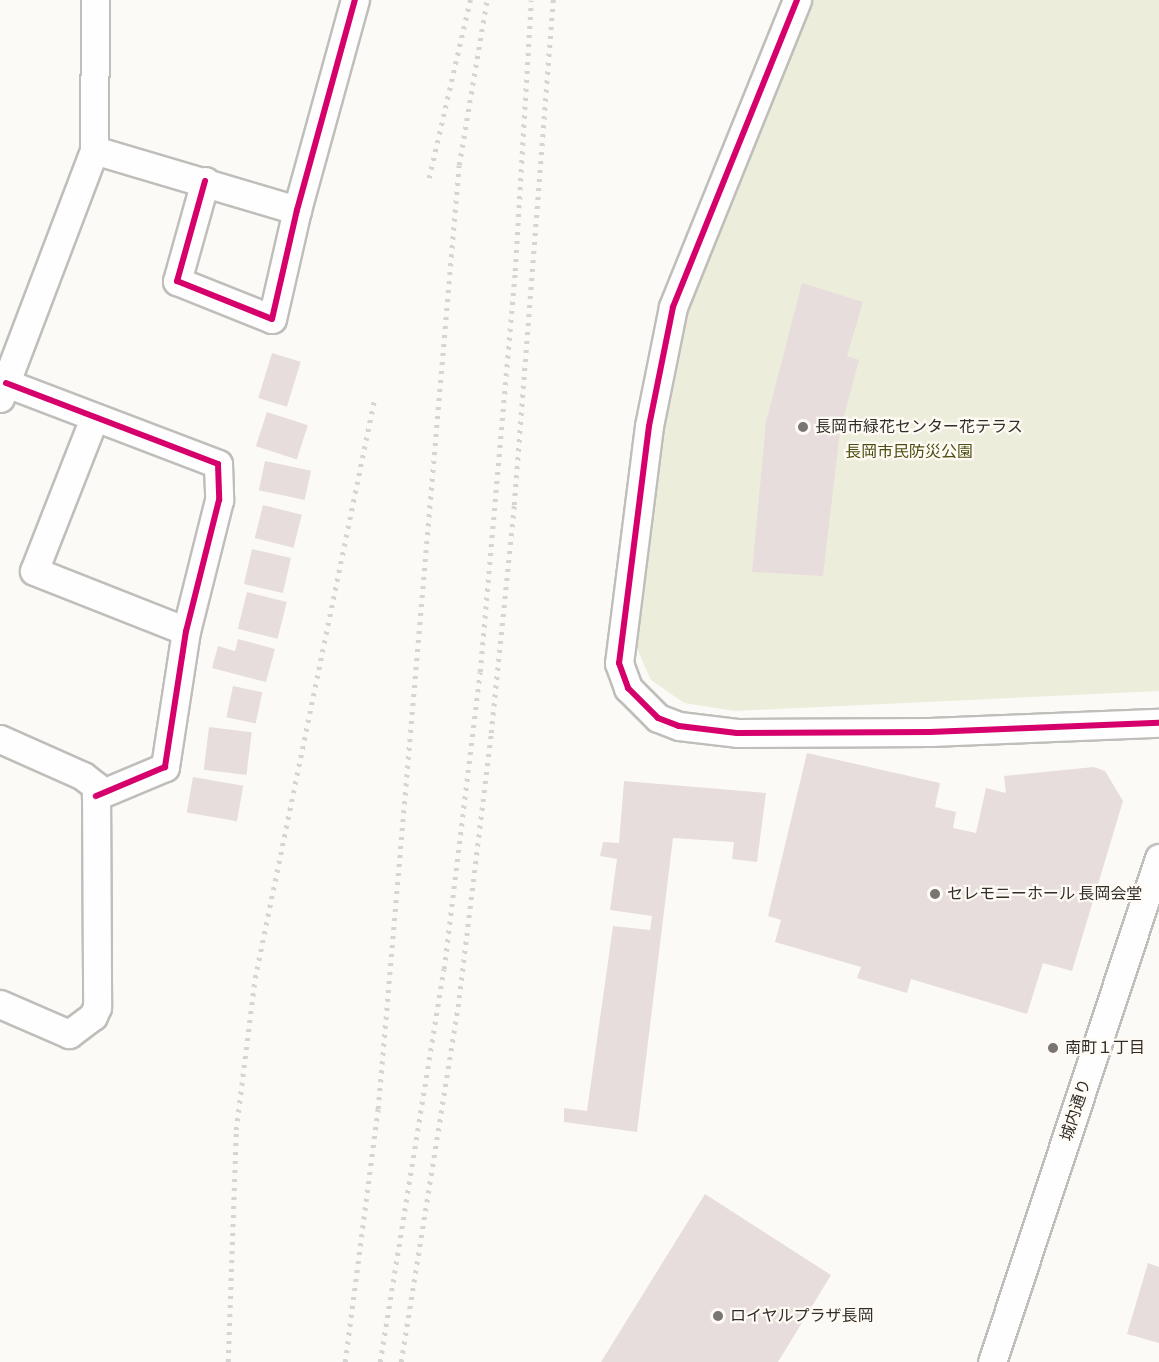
<!DOCTYPE html>
<meta charset="utf-8">
<style>
body{margin:0}
#map{position:relative;width:1159px;height:1362px;overflow:hidden;background:#fcfaf7;font-family:"Source Sans 3","Noto Sans JP",sans-serif}
div>[style]{position:absolute}
.green>*{inset:0;background:#ededdc}
.building>*{inset:0;background:#e7dddc;transform-origin:0 0}
.roads{filter:drop-shadow(2px 0 #c0beba) drop-shadow(-2px 0 #c0beba) drop-shadow(0 2px #c0beba) drop-shadow(0 -2px #c0beba)}
.minor>*{height:27px;margin:-13.5px;padding:0 13.5px;transform-origin:13.5px;border-radius:13.5px;background:#fffefe}
.rail>*{height:4.5px;margin-top:-2.25px;transform-origin:0;background:repeating-linear-gradient(90deg,#d6d5d3 0 3px,transparent 0 9px)}
.cycleway>*{height:6px;margin:-3px;padding:0 3px;transform-origin:3px;border-radius:3px;background:#d6006c}
.dots>*{width:16px;height:16px;translate:-50% -50%;box-sizing:border-box;border:3px solid #fffbf4;border-radius:50%}
span{translate:-50% -50%;white-space:nowrap;text-align:center;line-height:1.15;-webkit-text-stroke:4.5px #fffbf4;paint-order:stroke}
.poi-label{font-size:16px;color:#312e2a}
.left{translate:0 -50%;text-align:left}
.park-label{font-size:16px;color:#4d4e12}
.street-label{font-size:16px;color:#312e2a}
</style>
<div id="map">
<div class="green">
<i style="clip-path:polygon(813px 0,1159px 0,1159px 691px,734px 711px,684px 703px,651px 680px,637px 649px,638px 598px,668px 373px,688px 298px,720px 210px)"></i>
</div>
<div class="building">
<i style="clip-path:polygon(802px 283px,863px 302px,847px 356px,859px 360px,840px 431px,823px 576px,752px 572px,766px 422px)"></i>
<i style="left:272px;top:353px;width:30px;height:47px;rotate:17deg"></i>
<i style="left:267px;top:412px;width:43px;height:36px;rotate:18deg"></i>
<i style="left:265px;top:461px;width:47px;height:30px;rotate:12deg"></i>
<i style="left:263px;top:505px;width:40px;height:34px;rotate:14deg"></i>
<i style="left:252px;top:549px;width:40px;height:36px;rotate:13deg"></i>
<i style="left:247px;top:592px;width:41px;height:38px;rotate:14deg"></i>
<i style="clip-path:polygon(238px 639px,275px 649px,266px 682px,212px 668px,218px 646px,235px 651px)"></i>
<i style="left:233px;top:686px;width:30px;height:32px;rotate:12deg"></i>
<i style="left:209px;top:727px;width:43px;height:43px;rotate:7deg"></i>
<i style="clip-path:polygon(807px 753px,940px 783px,935px 807px,956px 812px,953px 828px,976px 833px,986px 788px,1006px 793px,1004px 776px,1094px 767px,1105px 771px,1123px 801px,1072px 971px,1043px 963px,1027px 1014px,911px 979px,907px 993px,857px 978px,861px 967px,775px 942px,781px 920px,768px 916px)"></i>
<i style="left:193px;top:777px;width:51px;height:36px;rotate:10deg"></i>
<i style="clip-path:polygon(624px 781px,766px 793px,757px 862px,732px 859px,734px 842px,673px 838px,637px 1132px,564px 1122px,564px 1108px,587px 1111px,613px 926px,650px 930px,652px 916px,610px 910px,617px 859px,600px 856px,603px 842px,619px 843px)"></i>
<i style="clip-path:polygon(705px 1194px,831px 1275px,778px 1362px,601px 1362px)"></i>
<i style="clip-path:polygon(1148px 1263px,1159px 1267px,1159px 1343px,1127px 1334px)"></i>
</div>
<div class="roads">
<div class="minor">
<i style="left:797px;top:0;width:331px;rotate:112deg"></i>
<i style="left:673px;top:307px;width:121px;rotate:101.4deg"></i>
<i style="left:649px;top:426px;width:239px;rotate:97.2deg"></i>
<i style="left:619px;top:663px;width:27px;rotate:70deg"></i>
<i style="left:628px;top:688px;width:42px;rotate:45deg"></i>
<i style="left:658px;top:718px;width:22px;rotate:21deg"></i>
<i style="left:679px;top:726px;width:58px;rotate:6.9deg"></i>
<i style="left:737px;top:733px;width:193px;rotate:-0.3deg"></i>
<i style="left:930px;top:732px;width:229px;rotate:-2.3deg"></i>
<i style="left:94px;top:150px;width:212px;rotate:16.5deg"></i>
<i style="left:205px;top:181px;width:104px;rotate:105.6deg"></i>
<i style="left:177px;top:281px;width:102px;rotate:21.8deg"></i>
<i style="left:272px;top:319px;width:112px;rotate:-77.1deg"></i>
<i style="left:297px;top:210px;width:218px;rotate:-74.6deg"></i>
<i style="left:6px;top:383px;width:227px;rotate:20.9deg"></i>
<i style="left:218px;top:464px;width:36px;rotate:88deg"></i>
<i style="left:219px;top:500px;width:135px;rotate:104.1deg"></i>
<i style="left:186px;top:631px;width:138px;rotate:98.8deg"></i>
<i style="left:165px;top:767px;width:75px;rotate:157.2deg"></i>
<i style="left:0;top:398px;width:265px;rotate:-69.2deg"></i>
<i style="left:94px;top:150px;width:150px;rotate:-89.6deg"></i>
<i style="left:94px;top:418px;width:164px;rotate:111.4deg"></i>
<i style="left:34px;top:571px;width:163px;rotate:21.5deg"></i>
<i style="left:0;top:739px;width:91px;rotate:24deg"></i>
<i style="left:83px;top:776px;width:16px;rotate:38deg"></i>
<i style="left:96px;top:786px;width:221px;rotate:89.7deg"></i>
<i style="left:97px;top:1007px;width:10px;rotate:114deg"></i>
<i style="left:93px;top:1016px;width:30px;rotate:143deg"></i>
<i style="left:69px;top:1034px;width:75px;rotate:-156.5deg"></i>
<i style="left:992px;top:1362px;width:531px;rotate:-71.67deg"></i>
</div>
</div>
<div class="rail">
<i style="left:429px;top:178px;width:183px;rotate:-77deg"></i>
<i style="left:228px;top:1362px;width:232px;rotate:-88deg"></i>
<i style="left:236px;top:1130px;width:153px;rotate:-82.9deg"></i>
<i style="left:255px;top:978px;width:589px;rotate:-78.35deg"></i>
<i style="left:345px;top:1362px;width:255px;rotate:-82.6deg"></i>
<i style="left:378px;top:1109px;width:947px;rotate:-85.1deg"></i>
<i style="left:459px;top:165px;width:167px;rotate:-80.4deg"></i>
<i style="left:380px;top:1362px;width:398px;rotate:-80.8deg"></i>
<i style="left:444px;top:969px;width:299px;rotate:-83.1deg"></i>
<i style="left:480px;top:672px;width:403px;rotate:-85deg"></i>
<i style="left:515px;top:271px;width:271px;rotate:-86.6deg"></i>
<i style="left:401px;top:1362px;width:369px;rotate:-80.9deg"></i>
<i style="left:459px;top:998px;width:267px;rotate:-83.1deg"></i>
<i style="left:491px;top:733px;width:229px;rotate:-84.2deg"></i>
<i style="left:514px;top:505px;width:507px;rotate:-85.58deg"></i>
</div>
<div class="cycleway">
<i style="left:797px;top:0;width:331px;rotate:112deg"></i>
<i style="left:673px;top:307px;width:121px;rotate:101.4deg"></i>
<i style="left:649px;top:426px;width:239px;rotate:97.2deg"></i>
<i style="left:619px;top:663px;width:27px;rotate:70deg"></i>
<i style="left:628px;top:688px;width:42px;rotate:45deg"></i>
<i style="left:658px;top:718px;width:22px;rotate:21deg"></i>
<i style="left:679px;top:726px;width:58px;rotate:6.9deg"></i>
<i style="left:737px;top:733px;width:193px;rotate:-0.3deg"></i>
<i style="left:930px;top:732px;width:229px;rotate:-2.3deg"></i>
<i style="left:205px;top:181px;width:104px;rotate:105.6deg"></i>
<i style="left:177px;top:281px;width:102px;rotate:21.8deg"></i>
<i style="left:272px;top:319px;width:112px;rotate:-77.1deg"></i>
<i style="left:297px;top:210px;width:218px;rotate:-74.6deg"></i>
<i style="left:6px;top:383px;width:227px;rotate:20.9deg"></i>
<i style="left:218px;top:464px;width:36px;rotate:88deg"></i>
<i style="left:219px;top:500px;width:135px;rotate:104.1deg"></i>
<i style="left:186px;top:631px;width:138px;rotate:98.8deg"></i>
<i style="left:165px;top:767px;width:75px;rotate:157.2deg"></i>
</div>
<div class="dots">
<i style="left:803px;top:427px;background:#787572"></i>
<i style="left:935px;top:894px;background:#787572"></i>
<i style="left:1053px;top:1048px;background:#787572"></i>
<i style="left:718px;top:1316px;background:#787572"></i>
</div>
<div class="poi-label">
<span class="left" style="left:815px;top:427px">長岡市緑花センター花テラス</span>
<span class="left" style="left:947px;top:894px">セレモニーホール 長岡会堂</span>
<span class="left" style="left:1065px;top:1048px">南町１丁目</span>
<span class="left" style="left:730px;top:1316px">ロイヤルプラザ長岡</span>
</div>
<div class="park-label">
<span style="left:909px;top:452px">長岡市民防災公園</span>
</div>
<div class="street-label">
<span style="left:1076px;top:1110px;rotate:-72deg">城内通り</span>
</div>
</div>
